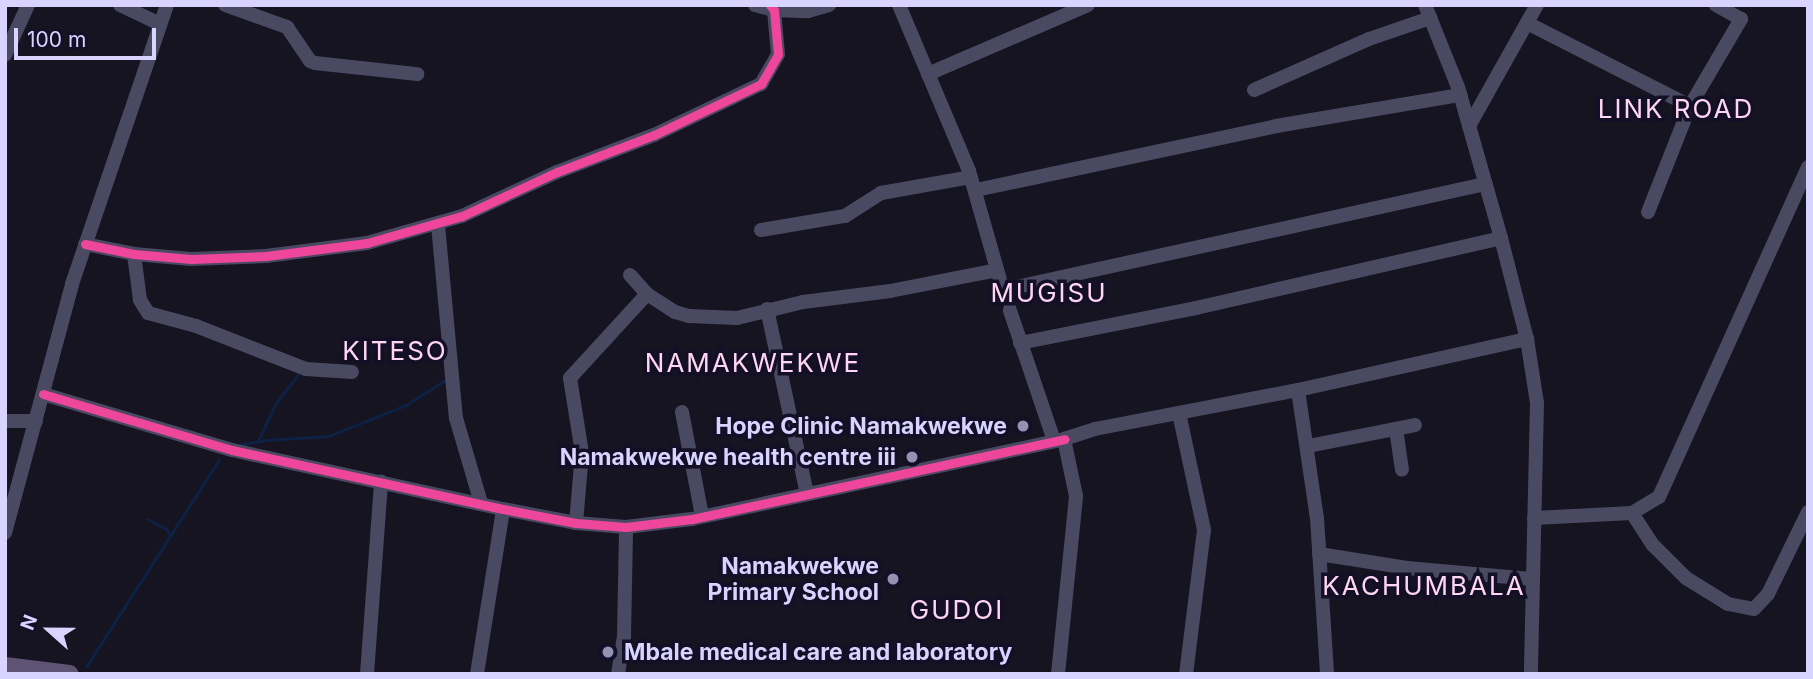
<!DOCTYPE html>
<style>
body{margin:0}
#map{position:relative;width:1813px;height:679px;overflow:hidden;background:#161421;font-family:Inter,sans-serif}
div>[style]{position:absolute}
.stream>*{height:2.5px;margin:-1.25px;padding:0 1.25px;transform-origin:1.25px;border-radius:1.25px;background:#0d2144}
.minor>*{height:14px;margin:-7px;padding:0 7px;transform-origin:7px;border-radius:7px;background:#4a4962}
.major>*{height:18px;margin:-9px;padding:0 9px;transform-origin:9px;border-radius:9px;background:#5e5373}
.cycleway>*{height:9px;margin:-4.5px;padding:0 4.5px;transform-origin:4.5px;border-radius:4.5px;background:#ed469a}
.dots>*{width:19px;height:19px;translate:-50% -50%;box-sizing:border-box;border:4px solid #130f26;border-radius:50%}
span{translate:-50% -50%;white-space:nowrap;text-align:center;line-height:1.15;-webkit-text-stroke:7px #130f26;paint-order:stroke}
.poi-label{font-size:23px;color:#d9d4ff;font-weight:700}
.right{translate:-100% -50%;text-align:right}
.left{translate:0 -50%;text-align:left}
.quarter-label{font-size:26px;color:#ffd6f0;letter-spacing:2px}
.frame{position:absolute;inset:0;border:7px solid #d9d4ff;pointer-events:none}
.north{position:absolute;left:14px;top:595px;width:70px;height:70px;-webkit-text-stroke:5px #130f26;paint-order:stroke;rotate:291deg;font-size:19px;font-weight:700;line-height:28px;text-align:center;color:#d9d4ff}
.north::after{content:'';display:block;margin:auto;width:24px;height:32px;background:#d9d4ff;clip-path:polygon(50% 0,100% 100%,50% 72%,0 100%)}
.scale{position:absolute;left:14px;top:28px;width:142px;height:32px;box-sizing:border-box;border:4px solid #d9d4ff;border-top:0;padding-left:9px;font-size:21px;line-height:24px;white-space:nowrap;color:#d9d4ff;-webkit-text-stroke:5px #130f26;paint-order:stroke}
</style>
<div id="map">
<div class="stream">
<i style="left:258px;top:441px;width:38px;rotate:-65deg"></i>
<i style="left:274px;top:406px;width:41px;rotate:-52.9deg"></i>
<i style="left:238px;top:445px;width:27px;rotate:-10deg"></i>
<i style="left:265px;top:440px;width:64px;rotate:-3.6deg"></i>
<i style="left:329px;top:436px;width:83px;rotate:-21.9deg"></i>
<i style="left:406px;top:405px;width:49px;rotate:-32.4deg"></i>
<i style="left:148px;top:519px;width:21px;rotate:28deg"></i>
<i style="left:167px;top:529px;width:7px;rotate:63deg"></i>
<i style="left:86px;top:667px;width:246px;rotate:-57.3deg"></i>
</div>
<div class="minor">
<i style="left:120px;top:5px;width:44px;rotate:25.4deg"></i>
<i style="left:225px;top:5px;width:66px;rotate:19.5deg"></i>
<i style="left:287px;top:27px;width:41px;rotate:55.9deg"></i>
<i style="left:310px;top:61px;width:5px;rotate:22deg"></i>
<i style="left:315px;top:63px;width:103px;rotate:6.2deg"></i>
<i style="left:755px;top:5px;width:20px;rotate:15deg"></i>
<i style="left:774px;top:10px;width:34px;rotate:2deg"></i>
<i style="left:808px;top:11px;width:22px;rotate:-16deg"></i>
<i style="left:899px;top:5px;width:180px;rotate:67.1deg"></i>
<i style="left:969px;top:171px;width:124px;rotate:74.1deg"></i>
<i style="left:1003px;top:290px;width:159px;rotate:71.3deg"></i>
<i style="left:1425px;top:5px;width:88px;rotate:68.1deg"></i>
<i style="left:1458px;top:87px;width:157px;rotate:74.1deg"></i>
<i style="left:1501px;top:238px;width:104px;rotate:75.6deg"></i>
<i style="left:1527px;top:339px;width:65px;rotate:81.1deg"></i>
<i style="left:1537px;top:403px;width:271px;rotate:91.3deg"></i>
<i style="left:1527px;top:23px;width:183px;rotate:27deg"></i>
<i style="left:1690px;top:106px;width:114px;rotate:111.6deg"></i>
<i style="left:5px;top:55px;width:55px;rotate:-65.3deg"></i>
<i style="left:928px;top:74px;width:174px;rotate:-23.3deg"></i>
<i style="left:1254px;top:90px;width:126px;rotate:-23.9deg"></i>
<i style="left:1369px;top:39px;width:65px;rotate:-19deg"></i>
<i style="left:1690px;top:106px;width:101px;rotate:-59.6deg"></i>
<i style="left:1741px;top:19px;width:29px;rotate:-151deg"></i>
<i style="left:1469px;top:126px;width:139px;rotate:-60.7deg"></i>
<i style="left:976px;top:190px;width:307px;rotate:-12deg"></i>
<i style="left:1276px;top:126px;width:187px;rotate:-9.6deg"></i>
<i style="left:438px;top:225px;width:194px;rotate:84.7deg"></i>
<i style="left:456px;top:418px;width:89px;rotate:73.6deg"></i>
<i style="left:761px;top:230px;width:85px;rotate:-9.5deg"></i>
<i style="left:845px;top:216px;width:43px;rotate:-32.6deg"></i>
<i style="left:881px;top:193px;width:91px;rotate:-10.1deg"></i>
<i style="left:85px;top:244px;width:50px;rotate:11.5deg"></i>
<i style="left:134px;top:254px;width:57px;rotate:5deg"></i>
<i style="left:191px;top:259px;width:75px;rotate:-2.3deg"></i>
<i style="left:266px;top:256px;width:102px;rotate:-7.3deg"></i>
<i style="left:367px;top:243px;width:99px;rotate:-15.9deg"></i>
<i style="left:462px;top:216px;width:105px;rotate:-24.9deg"></i>
<i style="left:557px;top:172px;width:104px;rotate:-20.9deg"></i>
<i style="left:654px;top:135px;width:119px;rotate:-25.5deg"></i>
<i style="left:761px;top:84px;width:34px;rotate:-60deg"></i>
<i style="left:778px;top:54px;width:44px;rotate:-95.2deg"></i>
<i style="left:774px;top:10px;width:6px;rotate:-129deg"></i>
<i style="left:134px;top:254px;width:46px;rotate:82.6deg"></i>
<i style="left:140px;top:300px;width:15px;rotate:58deg"></i>
<i style="left:148px;top:313px;width:50px;rotate:15.2deg"></i>
<i style="left:196px;top:326px;width:118px;rotate:21.4deg"></i>
<i style="left:306px;top:369px;width:46px;rotate:3.7deg"></i>
<i style="left:630px;top:275px;width:25px;rotate:48deg"></i>
<i style="left:647px;top:294px;width:33px;rotate:33deg"></i>
<i style="left:675px;top:312px;width:15px;rotate:16deg"></i>
<i style="left:689px;top:316px;width:48px;rotate:2.4deg"></i>
<i style="left:737px;top:318px;width:68px;rotate:-13.6deg"></i>
<i style="left:803px;top:302px;width:88px;rotate:-7.2deg"></i>
<i style="left:890px;top:291px;width:109px;rotate:-11.1deg"></i>
<i style="left:1003px;top:290px;width:494px;rotate:-12.4deg"></i>
<i style="left:767px;top:309px;width:189px;rotate:77.8deg"></i>
<i style="left:1020px;top:343px;width:179px;rotate:-11.2deg"></i>
<i style="left:1196px;top:308px;width:313px;rotate:-12.9deg"></i>
<i style="left:1298px;top:390px;width:129px;rotate:81.6deg"></i>
<i style="left:1317px;top:518px;width:156px;rotate:86.3deg"></i>
<i style="left:43px;top:394px;width:197px;rotate:16.5deg"></i>
<i style="left:232px;top:450px;width:277px;rotate:12.3deg"></i>
<i style="left:503px;top:509px;width:74px;rotate:10.9deg"></i>
<i style="left:576px;top:523px;width:50px;rotate:4.6deg"></i>
<i style="left:626px;top:527px;width:66px;rotate:-6.9deg"></i>
<i style="left:692px;top:519px;width:381px;rotate:-12.1deg"></i>
<i style="left:682px;top:412px;width:106px;rotate:79.1deg"></i>
<i style="left:1179px;top:413px;width:120px;rotate:77.9deg"></i>
<i style="left:1204px;top:530px;width:145px;rotate:97.1deg"></i>
<i style="left:5px;top:421px;width:31px"></i>
<i style="left:1396px;top:429px;width:41px;rotate:81.7deg"></i>
<i style="left:1308px;top:446px;width:109px;rotate:-11.1deg"></i>
<i style="left:1632px;top:513px;width:38px;rotate:57deg"></i>
<i style="left:1653px;top:545px;width:47px;rotate:45deg"></i>
<i style="left:1686px;top:578px;width:49px;rotate:31.8deg"></i>
<i style="left:1728px;top:604px;width:26px;rotate:11deg"></i>
<i style="left:1754px;top:609px;width:21px;rotate:-47deg"></i>
<i style="left:1768px;top:594px;width:91px;rotate:-64deg"></i>
<i style="left:1534px;top:518px;width:98px;rotate:-2.9deg"></i>
<i style="left:1632px;top:513px;width:31px;rotate:-31deg"></i>
<i style="left:1659px;top:497px;width:362px;rotate:-65.7deg"></i>
<i style="left:576px;top:523px;width:70px;rotate:-85.1deg"></i>
<i style="left:582px;top:453px;width:76px;rotate:-99.1deg"></i>
<i style="left:570px;top:378px;width:114px;rotate:-47.5deg"></i>
<i style="left:5px;top:533px;width:258px;rotate:-74.9deg"></i>
<i style="left:72px;top:284px;width:295px;rotate:-71.2deg"></i>
<i style="left:1319px;top:554px;width:89px;rotate:9deg"></i>
<i style="left:1407px;top:568px;width:125px;rotate:5deg"></i>
<i style="left:367px;top:674px;width:193px;rotate:-85.8deg"></i>
<i style="left:477px;top:674px;width:167px;rotate:-81deg"></i>
<i style="left:618px;top:674px;width:38px;rotate:-81deg"></i>
<i style="left:624px;top:636px;width:109px;rotate:-88.9deg"></i>
<i style="left:1058px;top:674px;width:179px;rotate:-84.2deg"></i>
<i style="left:1076px;top:496px;width:58px;rotate:-101.9deg"></i>
<i style="left:1064px;top:439px;width:33px;rotate:-18deg"></i>
<i style="left:1095px;top:429px;width:207px;rotate:-10.9deg"></i>
<i style="left:1298px;top:390px;width:235px;rotate:-12.6deg"></i>
</div>
<div class="major">
<i style="left:5px;top:666px;width:65px;rotate:7deg"></i>
</div>
<div class="cycleway">
<i style="left:85px;top:244px;width:50px;rotate:11.5deg"></i>
<i style="left:134px;top:254px;width:57px;rotate:5deg"></i>
<i style="left:191px;top:259px;width:75px;rotate:-2.3deg"></i>
<i style="left:266px;top:256px;width:102px;rotate:-7.3deg"></i>
<i style="left:367px;top:243px;width:99px;rotate:-15.9deg"></i>
<i style="left:462px;top:216px;width:105px;rotate:-24.9deg"></i>
<i style="left:557px;top:172px;width:104px;rotate:-20.9deg"></i>
<i style="left:654px;top:135px;width:119px;rotate:-25.5deg"></i>
<i style="left:761px;top:84px;width:34px;rotate:-60deg"></i>
<i style="left:778px;top:54px;width:44px;rotate:-95.2deg"></i>
<i style="left:774px;top:10px;width:6px;rotate:-129deg"></i>
<i style="left:43px;top:394px;width:197px;rotate:16.5deg"></i>
<i style="left:232px;top:450px;width:277px;rotate:12.3deg"></i>
<i style="left:503px;top:509px;width:74px;rotate:10.9deg"></i>
<i style="left:576px;top:523px;width:50px;rotate:4.6deg"></i>
<i style="left:626px;top:527px;width:66px;rotate:-6.9deg"></i>
<i style="left:692px;top:519px;width:381px;rotate:-12.1deg"></i>
</div>
<div class="dots">
<i style="left:1023px;top:426px;background:#9591b1"></i>
<i style="left:912px;top:457px;background:#9591b1"></i>
<i style="left:893px;top:579px;background:#9591b1"></i>
<i style="left:608px;top:652px;background:#9591b1"></i>
</div>
<div class="poi-label">
<span class="right" style="left:1007px;top:426px">Hope Clinic Namakwekwe</span>
<span class="right" style="left:896px;top:457px">Namakwekwe health centre iii</span>
<span class="right" style="left:879px;top:579px">Namakwekwe<br>Primary School</span>
<span class="left" style="left:624px;top:652px">Mbale medical care and laboratory</span>
</div>
<div class="quarter-label">
<span style="left:1676px;top:109px">LINK ROAD</span>
<span style="left:1049px;top:293px">MUGISU</span>
<span style="left:395px;top:351px">KITESO</span>
<span style="left:753px;top:363px">NAMAKWEKWE</span>
<span style="left:1424px;top:586px">KACHUMBALA</span>
<span style="left:957px;top:610px">GUDOI</span>
</div>
<div class="frame"></div>
<div class="north">N</div>
<div class="scale">100 m</div>
</div>
